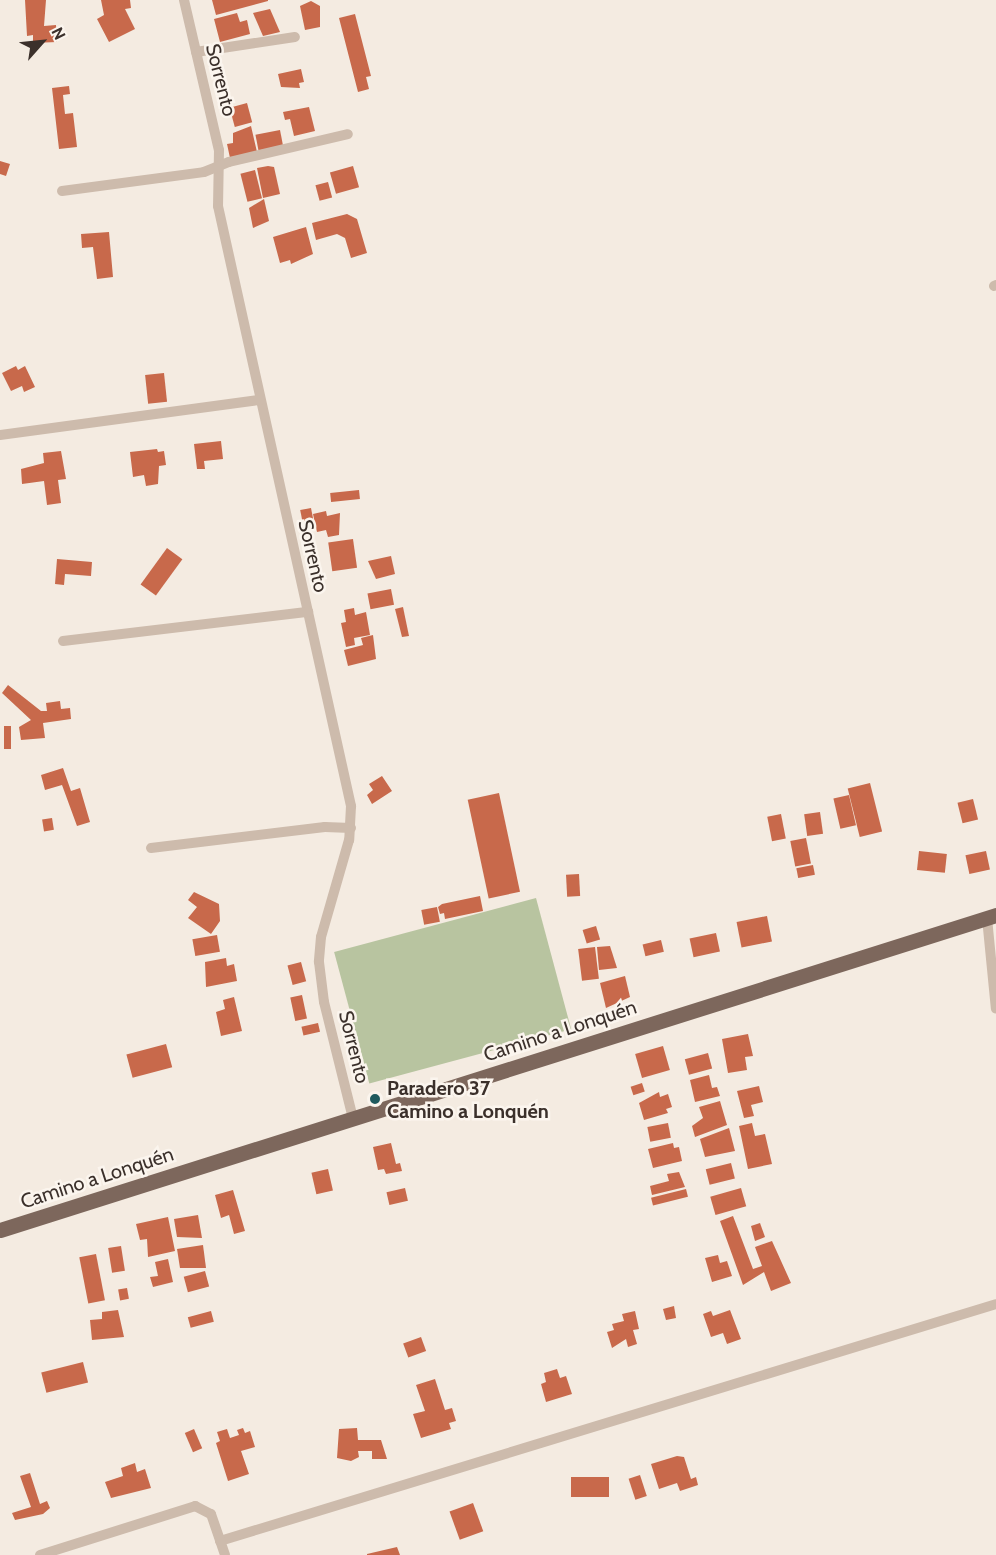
<!DOCTYPE html>
<meta charset="utf-8">
<style>
body{margin:0}
#map{position:relative;width:996px;height:1555px;overflow:hidden;background:#f4ebe1;font-family:Cabin,sans-serif}
div>[style]{position:absolute}
.green>*{inset:0;background:#b8c4a0;transform-origin:0 0}
.building>*{inset:0;background:#c8694b;transform-origin:0 0}
.street>*{height:10px;margin:-5px;padding:0 5px;transform-origin:5px;border-radius:5px;background:#cdbbac}
.primary>*{height:15px;margin:-7.5px;padding:0 7.5px;transform-origin:7.5px;border-radius:7.5px;background:#7d675c}
.dots>*{width:16px;height:16px;translate:-50% -50%;box-sizing:border-box;border:3px solid #fbf5ee;border-radius:50%}
span{translate:-50% -50%;white-space:nowrap;text-align:center;line-height:1.15;-webkit-text-stroke:5px #fbf5ee;paint-order:stroke}
.street-label{font-size:20px;color:#3b302b}
.poi-label{font-size:20px;color:#3b302b;font-weight:700}
.left{translate:0 -50%;text-align:left}
.north{position:absolute;left:12px;top:12px;width:60px;height:60px;-webkit-text-stroke:4px #fbf5ee;paint-order:stroke;rotate:63deg;font-size:16px;font-weight:700;line-height:24px;text-align:center;color:#3b302b}
.north::after{content:'';display:block;margin:auto;width:21px;height:27px;background:#3b302b;clip-path:polygon(50% 0,100% 100%,50% 72%,0 100%)}
</style>
<div id="map">
<div class="green">
<i style="left:536px;top:898px;width:136px;height:209px;rotate:75deg"></i>
</div>
<div class="building">
<i style="clip-path:polygon(25px 0,46px 0,44px 26px,56px 25px,57px 42px,33px 43px,33px 35px,27px 36px)"></i>
<i style="clip-path:polygon(101px 0,130px 0,131px 8px,125px 9px,135px 29px,109px 42px,97px 19px,104px 15px)"></i>
<i style="clip-path:polygon(212px 0,268px 0,268px 1px,216px 15px)"></i>
<i style="clip-path:polygon(311px 1px,320px 6px,320px 27px,305px 30px,300px 6px)"></i>
<i style="clip-path:polygon(270px 9px,280px 32px,263px 36px,253px 13px)"></i>
<i style="clip-path:polygon(237px 13px,240px 22px,247px 20px,250px 34px,220px 42px,214px 19px)"></i>
<i style="clip-path:polygon(355px 14px,371px 76px,366px 77px,369px 89px,358px 92px,339px 18px)"></i>
<i style="clip-path:polygon(301px 69px,304px 82px,299px 83px,300px 88px,281px 87px,278px 74px)"></i>
<i style="clip-path:polygon(69px 86px,70px 94px,63px 95px,65px 114px,73px 113px,77px 147px,59px 149px,52px 88px)"></i>
<i style="left:247px;top:103px;width:20px;height:18px;rotate:75deg"></i>
<i style="clip-path:polygon(309px 107px,315px 131px,294px 136px,290px 119px,285px 120px,283px 112px)"></i>
<i style="clip-path:polygon(251px 126px,257px 152px,230px 158px,227px 144px,233px 143px,233px 133px)"></i>
<i style="left:280px;top:130px;width:16px;height:25px;rotate:79deg"></i>
<i style="clip-path:polygon(0 161px,10px 164px,6px 176px,0 174px)"></i>
<i style="clip-path:polygon(268px 166px,274px 167px,280px 194px,263px 198px,257px 168px)"></i>
<i style="left:353px;top:166px;width:22px;height:24px;rotate:74deg"></i>
<i style="left:255px;top:170px;width:29px;height:15px;rotate:76deg"></i>
<i style="left:328px;top:182px;width:16px;height:13px;rotate:75deg"></i>
<i style="clip-path:polygon(264px 199px,269px 221px,253px 228px,249px 208px)"></i>
<i style="clip-path:polygon(347px 214px,357px 219px,367px 253px,351px 258px,345px 238px,337px 234px,316px 240px,312px 223px)"></i>
<i style="clip-path:polygon(306px 227px,313px 254px,291px 264px,290px 260px,280px 263px,273px 237px)"></i>
<i style="clip-path:polygon(109px 232px,113px 277px,97px 279px,93px 247px,82px 248px,81px 234px)"></i>
<i style="clip-path:polygon(16px 366px,18px 370px,25px 366px,35px 387px,24px 392px,22px 386px,11px 391px,2px 373px)"></i>
<i style="left:164px;top:373px;width:29px;height:19px;rotate:84deg"></i>
<i style="clip-path:polygon(221px 441px,223px 459px,204px 461px,205px 469px,197px 469px,194px 444px)"></i>
<i style="clip-path:polygon(157px 449px,158px 452px,164px 451px,166px 465px,159px 466px,158px 484px,146px 486px,144px 475px,133px 477px,130px 452px)"></i>
<i style="clip-path:polygon(61px 451px,66px 479px,58px 480px,61px 503px,47px 505px,44px 481px,22px 484px,21px 469px,44px 463px,43px 453px)"></i>
<i style="left:359px;top:490px;width:9px;height:29px;rotate:84deg"></i>
<i style="left:311px;top:508px;width:15px;height:11px;rotate:79deg"></i>
<i style="clip-path:polygon(326px 511px,327px 516px,340px 513px,339px 535px,328px 537px,326px 530px,317px 532px,313px 514px)"></i>
<i style="left:353px;top:539px;width:29px;height:25px;rotate:82deg"></i>
<i style="left:167px;top:548px;width:19px;height:45px;rotate:36deg"></i>
<i style="clip-path:polygon(391px 556px,395px 574px,376px 579px,368px 561px)"></i>
<i style="clip-path:polygon(57px 559px,92px 562px,91px 576px,65px 574px,64px 585px,55px 584px)"></i>
<i style="left:391px;top:589px;width:16px;height:24px;rotate:79deg"></i>
<i style="clip-path:polygon(403px 607px,409px 636px,402px 637px,395px 609px)"></i>
<i style="clip-path:polygon(354px 608px,355px 615px,366px 612px,370px 635px,354px 638px,355px 645px,346px 647px,341px 623px,346px 622px,344px 610px)"></i>
<i style="clip-path:polygon(373px 635px,376px 659px,348px 666px,344px 650px,363px 645px,361px 638px)"></i>
<i style="clip-path:polygon(8px 685px,41px 711px,47px 711px,46px 703px,60px 701px,61px 709px,70px 708px,71px 719px,43px 723px,45px 738px,21px 740px,19px 727px,31px 720px,2px 693px)"></i>
<i style="left:4px;top:726px;width:7px;height:23px"></i>
<i style="clip-path:polygon(63px 768px,71px 791px,80px 788px,90px 822px,77px 826px,62px 785px,45px 790px,41px 775px)"></i>
<i style="clip-path:polygon(382px 776px,392px 791px,372px 804px,367px 795px,373px 790px,369px 784px)"></i>
<i style="left:870px;top:783px;width:50px;height:23px;rotate:76deg"></i>
<i style="left:499px;top:793px;width:101px;height:32px;rotate:78deg"></i>
<i style="left:849px;top:795px;width:31px;height:16px;rotate:77deg"></i>
<i style="left:973px;top:799px;width:21px;height:16px;rotate:76deg"></i>
<i style="left:820px;top:812px;width:22px;height:16px;rotate:82deg"></i>
<i style="left:781px;top:814px;width:25px;height:14px;rotate:79deg"></i>
<i style="left:52px;top:818px;width:12px;height:10px;rotate:81deg"></i>
<i style="left:806px;top:838px;width:26px;height:16px;rotate:79deg"></i>
<i style="left:919px;top:851px;width:28px;height:19px;rotate:6deg"></i>
<i style="left:986px;top:851px;width:19px;height:21px;rotate:78deg"></i>
<i style="left:813px;top:865px;width:10px;height:17px;rotate:79deg"></i>
<i style="left:579px;top:874px;width:22px;height:13px;rotate:87deg"></i>
<i style="clip-path:polygon(194px 892px,219px 904px,220px 921px,211px 934px,188px 918px,197px 907px,188px 900px)"></i>
<i style="clip-path:polygon(480px 896px,483px 911px,445px 919px,444px 913px,440px 914px,438px 907px,442px 904px)"></i>
<i style="left:437px;top:907px;width:15px;height:16px;rotate:79deg"></i>
<i style="left:767px;top:916px;width:26px;height:31px;rotate:79deg"></i>
<i style="left:596px;top:926px;width:14px;height:14px;rotate:73deg"></i>
<i style="left:716px;top:933px;width:19px;height:27px;rotate:78deg"></i>
<i style="left:217px;top:935px;width:17px;height:25px;rotate:80deg"></i>
<i style="left:661px;top:940px;width:12px;height:19px;rotate:76deg"></i>
<i style="clip-path:polygon(610px 946px,617px 968px,599px 970px,597px 947px)"></i>
<i style="left:595px;top:947px;width:32px;height:17px;rotate:83deg"></i>
<i style="clip-path:polygon(226px 958px,227px 966px,234px 964px,237px 981px,206px 987px,205px 962px)"></i>
<i style="left:301px;top:962px;width:20px;height:14px;rotate:75deg"></i>
<i style="clip-path:polygon(625px 976px,630px 997px,606px 1008px,600px 983px)"></i>
<i style="left:302px;top:995px;width:24px;height:12px;rotate:78deg"></i>
<i style="clip-path:polygon(234px 997px,242px 1031px,221px 1036px,216px 1012px,225px 1009px,223px 1000px)"></i>
<i style="left:318px;top:1023px;width:9px;height:17px;rotate:77deg"></i>
<i style="clip-path:polygon(748px 1034px,753px 1056px,745px 1057px,747px 1070px,728px 1073px,722px 1039px)"></i>
<i style="left:166px;top:1044px;width:24px;height:41px;rotate:75deg"></i>
<i style="left:663px;top:1046px;width:25px;height:29px;rotate:74deg"></i>
<i style="left:708px;top:1053px;width:16px;height:24px;rotate:75deg"></i>
<i style="clip-path:polygon(709px 1075px,712px 1088px,717px 1087px,720px 1096px,695px 1102px,690px 1080px)"></i>
<i style="left:642px;top:1083px;width:9px;height:12px;rotate:72deg"></i>
<i style="clip-path:polygon(759px 1086px,763px 1102px,751px 1105px,754px 1116px,744px 1118px,737px 1091px)"></i>
<i style="clip-path:polygon(659px 1092px,660px 1097px,668px 1094px,672px 1107px,666px 1109px,668px 1113px,644px 1120px,639px 1103px)"></i>
<i style="clip-path:polygon(720px 1101px,727px 1125px,695px 1137px,692px 1126px,703px 1118px,699px 1107px)"></i>
<i style="left:668px;top:1123px;width:15px;height:21px;rotate:79deg"></i>
<i style="clip-path:polygon(752px 1123px,755px 1136px,765px 1134px,772px 1164px,748px 1169px,739px 1126px)"></i>
<i style="clip-path:polygon(729px 1128px,735px 1151px,705px 1157px,700px 1139px)"></i>
<i style="clip-path:polygon(391px 1143px,396px 1164px,400px 1163px,402px 1171px,386px 1174px,384px 1169px,378px 1170px,373px 1147px)"></i>
<i style="clip-path:polygon(673px 1143px,674px 1148px,679px 1147px,682px 1161px,653px 1168px,648px 1149px)"></i>
<i style="left:731px;top:1163px;width:16px;height:26px;rotate:76deg"></i>
<i style="left:328px;top:1169px;width:22px;height:17px;rotate:77deg"></i>
<i style="clip-path:polygon(679px 1172px,685px 1187px,652px 1195px,650px 1186px,669px 1181px,667px 1174px)"></i>
<i style="left:405px;top:1188px;width:13px;height:19px;rotate:77deg"></i>
<i style="left:741px;top:1188px;width:19px;height:32px;rotate:74deg"></i>
<i style="left:686px;top:1189px;width:8px;height:36px;rotate:76deg"></i>
<i style="clip-path:polygon(233px 1190px,245px 1231px,234px 1234px,229px 1215px,221px 1218px,215px 1195px)"></i>
<i style="clip-path:polygon(198px 1215px,202px 1238px,177px 1237px,174px 1219px)"></i>
<i style="clip-path:polygon(733px 1216px,753px 1269px,762px 1266px,755px 1247px,772px 1241px,791px 1283px,771px 1291px,764px 1272px,743px 1285px,720px 1221px)"></i>
<i style="clip-path:polygon(168px 1217px,175px 1251px,148px 1257px,147px 1239px,140px 1240px,136px 1224px)"></i>
<i style="clip-path:polygon(760px 1223px,765px 1237px,755px 1241px,751px 1226px)"></i>
<i style="clip-path:polygon(203px 1245px,206px 1268px,180px 1268px,177px 1249px)"></i>
<i style="left:121px;top:1246px;width:25px;height:13px;rotate:81deg"></i>
<i style="left:96px;top:1254px;width:47px;height:17px;rotate:79deg"></i>
<i style="clip-path:polygon(718px 1255px,720px 1263px,727px 1261px,732px 1276px,712px 1282px,705px 1258px)"></i>
<i style="clip-path:polygon(168px 1259px,173px 1282px,153px 1287px,150px 1277px,158px 1276px,155px 1262px)"></i>
<i style="left:205px;top:1271px;width:16px;height:22px;rotate:75deg"></i>
<i style="left:127px;top:1288px;width:11px;height:9px;rotate:80deg"></i>
<i style="clip-path:polygon(674px 1306px,676px 1318px,666px 1320px,663px 1309px)"></i>
<i style="clip-path:polygon(118px 1310px,124px 1337px,92px 1340px,90px 1320px,102px 1319px,102px 1312px)"></i>
<i style="clip-path:polygon(730px 1310px,741px 1339px,727px 1344px,723px 1333px,711px 1337px,703px 1314px,711px 1311px,713px 1316px)"></i>
<i style="left:211px;top:1311px;width:11px;height:24px;rotate:75deg"></i>
<i style="clip-path:polygon(635px 1311px,639px 1329px,633px 1330px,637px 1344px,628px 1347px,626px 1339px,612px 1348px,607px 1332px,614px 1330px,612px 1324px,624px 1321px,622px 1314px)"></i>
<i style="left:421px;top:1337px;width:15px;height:19px;rotate:70deg"></i>
<i style="left:83px;top:1362px;width:21px;height:43px;rotate:76deg"></i>
<i style="clip-path:polygon(557px 1369px,560px 1378px,566px 1376px,572px 1394px,546px 1402px,541px 1384px,546px 1382px,544px 1373px)"></i>
<i style="clip-path:polygon(435px 1379px,445px 1410px,452px 1408px,456px 1421px,449px 1423px,451px 1429px,421px 1438px,413px 1414px,425px 1411px,416px 1385px)"></i>
<i style="clip-path:polygon(243px 1428px,245px 1433px,250px 1431px,255px 1447px,241px 1451px,249px 1474px,228px 1481px,216px 1443px,220px 1441px,217px 1432px,227px 1429px,230px 1438px,239px 1435px,237px 1430px)"></i>
<i style="clip-path:polygon(357px 1428px,358px 1440px,381px 1440px,387px 1459px,372px 1459px,372px 1451px,358px 1451px,359px 1457px,351px 1461px,337px 1458px,339px 1429px)"></i>
<i style="left:194px;top:1429px;width:21px;height:10px;rotate:67deg"></i>
<i style="clip-path:polygon(677px 1456px,684px 1457px,691px 1479px,696px 1477px,698px 1485px,680px 1491px,677px 1483px,659px 1489px,651px 1464px)"></i>
<i style="clip-path:polygon(135px 1463px,137px 1472px,145px 1469px,151px 1488px,111px 1498px,105px 1482px,123px 1476px,121px 1468px)"></i>
<i style="clip-path:polygon(30px 1473px,40px 1504px,47px 1501px,50px 1508px,43px 1514px,15px 1520px,12px 1513px,31px 1507px,20px 1476px)"></i>
<i style="left:640px;top:1475px;width:22px;height:12px;rotate:72deg"></i>
<i style="left:609px;top:1477px;width:20px;height:38px;rotate:90deg"></i>
<i style="left:473px;top:1503px;width:30px;height:25px;rotate:70deg"></i>
<i style="clip-path:polygon(397px 1547px,400px 1555px,367px 1555px,367px 1554px)"></i>
</div>
<div class="street">
<i style="left:184px;top:0;width:154px;rotate:76.9deg"></i>
<i style="left:219px;top:150px;width:56px;rotate:91deg"></i>
<i style="left:218px;top:206px;width:615px;rotate:77.5deg"></i>
<i style="left:351px;top:806px;width:34px;rotate:93deg"></i>
<i style="left:349px;top:840px;width:101px;rotate:106.1deg"></i>
<i style="left:321px;top:937px;width:25px;rotate:95deg"></i>
<i style="left:319px;top:962px;width:40px;rotate:82.9deg"></i>
<i style="left:324px;top:1002px;width:120px;rotate:76deg"></i>
<i style="left:196px;top:52px;width:100px;rotate:-8.6deg"></i>
<i style="left:62px;top:191px;width:143px;rotate:-7.6deg"></i>
<i style="left:204px;top:172px;width:27px;rotate:-22deg"></i>
<i style="left:229px;top:162px;width:122px;rotate:-13.2deg"></i>
<i style="left:994px;top:286px;width:2px;rotate:-27deg"></i>
<i style="left:0;top:435px;width:262px;rotate:-7.7deg"></i>
<i style="left:63px;top:641px;width:247px;rotate:-6.8deg"></i>
<i style="left:151px;top:848px;width:175px;rotate:-6.9deg"></i>
<i style="left:325px;top:827px;width:26px;rotate:2deg"></i>
<i style="left:987px;top:918px;width:91px;rotate:84.4deg"></i>
<i style="left:220px;top:1541px;width:811px;rotate:-16.98deg"></i>
<i style="left:40px;top:1555px;width:163px;rotate:-17.5deg"></i>
<i style="left:195px;top:1506px;width:18px;rotate:27deg"></i>
<i style="left:211px;top:1514px;width:43px;rotate:71.1deg"></i>
</div>
<div class="primary">
<i style="left:0;top:1230px;width:1045px;rotate:-17.55deg"></i>
</div>
<div class="dots">
<i style="left:375px;top:1099px;background:#1f5a5e"></i>
</div>
<div class="street-label">
<span style="left:221px;top:80px;rotate:76deg">Sorrento</span>
<span style="left:313px;top:556px;rotate:77deg">Sorrento</span>
<span style="left:560px;top:1031px;rotate:-18deg">Camino a Lonquén</span>
<span style="left:354px;top:1047px;rotate:76deg">Sorrento</span>
<span style="left:97px;top:1178px;rotate:-18deg">Camino a Lonquén</span>
</div>
<div class="poi-label">
<span class="left" style="left:387px;top:1100px">Paradero 37<br>Camino a Lonquén</span>
</div>
<div class="north">N</div>
</div>
